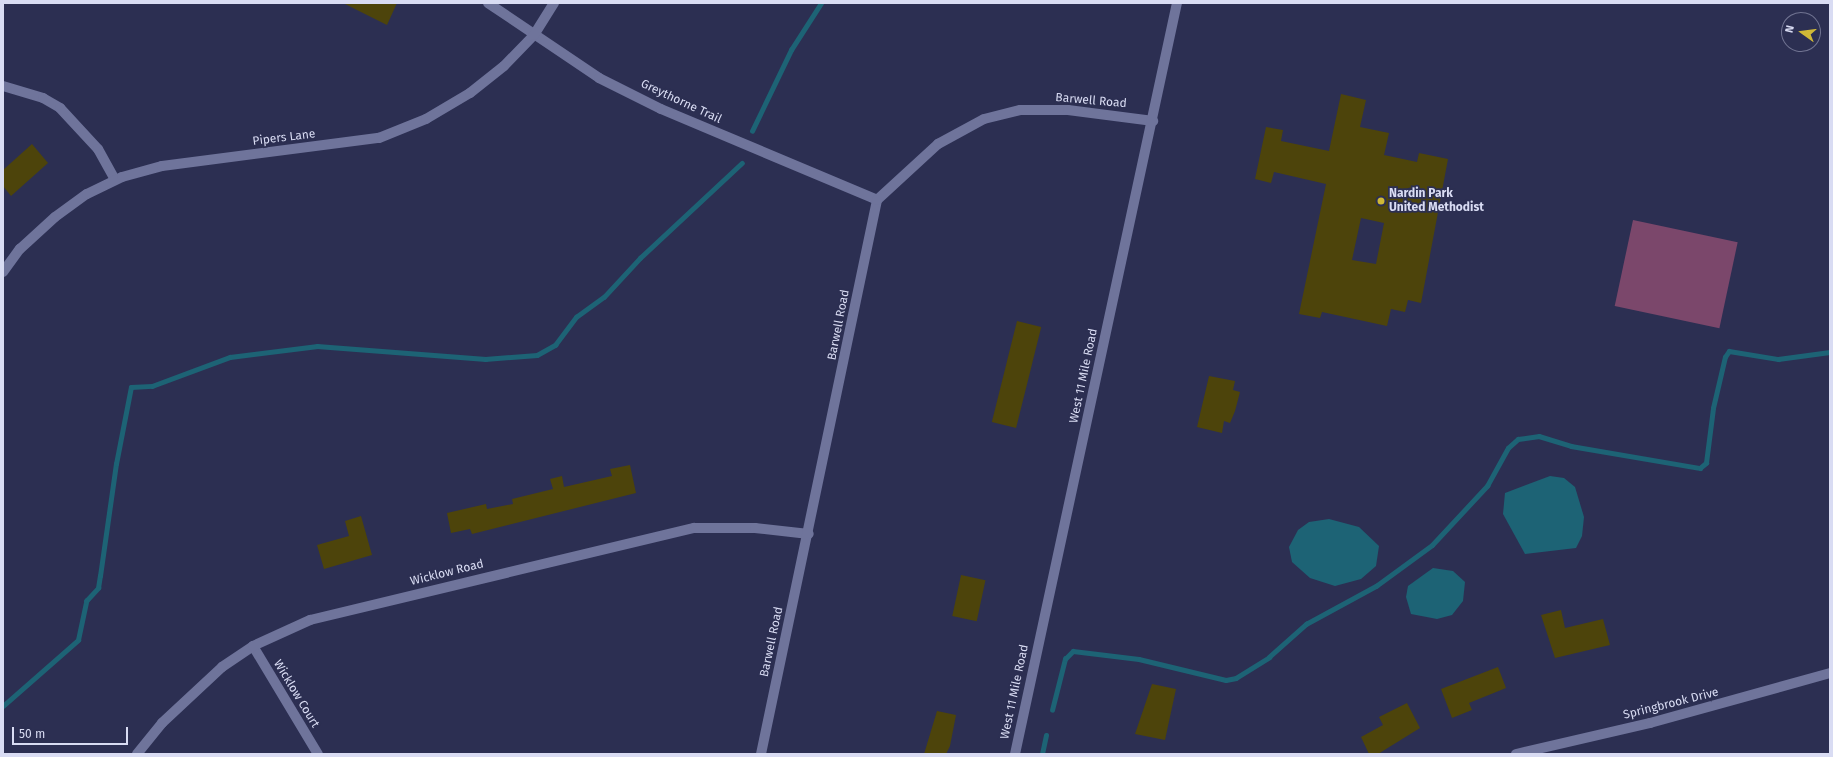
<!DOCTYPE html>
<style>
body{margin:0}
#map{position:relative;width:1833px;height:757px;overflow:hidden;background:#2c2f52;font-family:"Fira Sans",sans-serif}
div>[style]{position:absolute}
.green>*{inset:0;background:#7b476b;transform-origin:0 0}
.water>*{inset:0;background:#1d6375}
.stream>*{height:4.5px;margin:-2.25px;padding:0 2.25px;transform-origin:2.25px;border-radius:2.25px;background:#1d6375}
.building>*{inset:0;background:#4d440b;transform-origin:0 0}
.minor>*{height:10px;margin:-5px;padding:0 5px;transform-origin:5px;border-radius:5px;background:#6f749b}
.tertiary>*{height:10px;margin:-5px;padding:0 5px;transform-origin:5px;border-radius:5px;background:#6f749b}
.dots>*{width:11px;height:11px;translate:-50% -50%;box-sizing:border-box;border:2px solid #2c2f52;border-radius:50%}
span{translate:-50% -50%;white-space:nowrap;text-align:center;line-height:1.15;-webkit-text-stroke:3.5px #2c2f52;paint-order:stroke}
.street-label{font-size:12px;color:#d9dcf3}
.poi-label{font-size:12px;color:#d9dcf3;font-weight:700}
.left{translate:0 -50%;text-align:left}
.frame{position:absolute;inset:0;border:4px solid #d9dcf3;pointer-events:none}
.north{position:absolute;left:1781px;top:12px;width:40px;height:40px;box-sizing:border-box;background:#2c2f52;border:1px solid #717492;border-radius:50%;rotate:284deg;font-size:11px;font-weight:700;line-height:16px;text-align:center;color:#d9dcf3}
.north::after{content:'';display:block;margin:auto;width:14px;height:18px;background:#cfb837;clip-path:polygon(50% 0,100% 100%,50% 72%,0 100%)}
.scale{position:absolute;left:12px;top:727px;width:116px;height:18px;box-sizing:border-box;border:2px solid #d9dcf3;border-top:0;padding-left:5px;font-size:12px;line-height:14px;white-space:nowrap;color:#d9dcf3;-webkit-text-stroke:3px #2c2f52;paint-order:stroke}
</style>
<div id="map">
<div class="green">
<i style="left:1633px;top:220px;width:107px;height:88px;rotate:12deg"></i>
</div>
<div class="water">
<i style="clip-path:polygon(1550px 476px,1564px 478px,1575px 487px,1584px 517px,1582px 536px,1576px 548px,1525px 554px,1503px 514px,1505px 493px)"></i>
<i style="clip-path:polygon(1329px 519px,1359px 527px,1379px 546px,1376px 566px,1361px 579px,1335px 586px,1310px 578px,1292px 562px,1289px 547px,1298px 530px,1309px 522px)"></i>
<i style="clip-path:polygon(1433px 568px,1453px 571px,1465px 582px,1463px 601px,1452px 615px,1437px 619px,1411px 614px,1406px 597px,1408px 586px)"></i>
</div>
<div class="stream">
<i style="left:752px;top:131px;width:90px;rotate:-64.3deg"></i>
<i style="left:791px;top:50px;width:56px;rotate:-57.4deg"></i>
<i style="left:3px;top:706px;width:100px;rotate:-41.3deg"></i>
<i style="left:78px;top:640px;width:40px;rotate:-78deg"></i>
<i style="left:86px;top:601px;width:18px;rotate:-47deg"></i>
<i style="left:98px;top:588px;width:12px;rotate:-81deg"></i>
<i style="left:100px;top:576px;width:113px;rotate:-81.9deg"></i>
<i style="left:116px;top:464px;width:78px;rotate:-79deg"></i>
<i style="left:131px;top:387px;width:21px;rotate:-3deg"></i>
<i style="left:152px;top:386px;width:83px;rotate:-20.4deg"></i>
<i style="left:230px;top:357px;width:88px;rotate:-7.2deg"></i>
<i style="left:317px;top:346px;width:169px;rotate:4.4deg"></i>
<i style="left:485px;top:359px;width:52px;rotate:-4.4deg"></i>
<i style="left:537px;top:355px;width:21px;rotate:-29deg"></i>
<i style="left:555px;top:345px;width:35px;rotate:-53deg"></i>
<i style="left:576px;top:317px;width:34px;rotate:-36deg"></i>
<i style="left:604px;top:297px;width:53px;rotate:-47.3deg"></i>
<i style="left:640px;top:258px;width:139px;rotate:-43deg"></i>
<i style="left:1052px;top:710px;width:53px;rotate:-75.7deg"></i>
<i style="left:1065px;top:659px;width:11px;rotate:-45deg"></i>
<i style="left:1073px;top:651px;width:66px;rotate:6.9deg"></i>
<i style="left:1139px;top:659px;width:89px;rotate:13.6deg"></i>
<i style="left:1226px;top:680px;width:10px;rotate:-11deg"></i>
<i style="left:1236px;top:678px;width:39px;rotate:-32deg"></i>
<i style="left:1269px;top:657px;width:50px;rotate:-41.7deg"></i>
<i style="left:1306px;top:624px;width:80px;rotate:-28.5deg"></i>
<i style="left:1376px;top:586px;width:69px;rotate:-36.2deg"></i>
<i style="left:1432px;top:545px;width:81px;rotate:-47deg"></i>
<i style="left:1487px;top:486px;width:43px;rotate:-61.1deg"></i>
<i style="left:1508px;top:448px;width:13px;rotate:-42deg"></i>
<i style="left:1518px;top:439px;width:21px;rotate:-8deg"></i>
<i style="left:1539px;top:436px;width:34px;rotate:17deg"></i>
<i style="left:1571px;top:446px;width:131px;rotate:9.7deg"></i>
<i style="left:1700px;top:468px;width:8px;rotate:-40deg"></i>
<i style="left:1706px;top:463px;width:55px;rotate:-82.7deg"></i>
<i style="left:1713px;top:408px;width:52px;rotate:-76.8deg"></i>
<i style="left:1725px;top:357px;width:7px;rotate:-56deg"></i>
<i style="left:1729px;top:351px;width:50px;rotate:9.3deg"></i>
<i style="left:1778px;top:359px;width:52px;rotate:-7.7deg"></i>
<i style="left:1042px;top:754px;width:19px;rotate:-78deg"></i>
</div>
<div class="building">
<i style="clip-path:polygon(343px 3px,397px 3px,387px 25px)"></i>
<i style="clip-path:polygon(evenodd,1341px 94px,1366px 100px,1360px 127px,1389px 133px,1384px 155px,1417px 162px,1419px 153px,1448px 159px,1421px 303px,1408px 300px,1405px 312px,1391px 309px,1387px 326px,1322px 312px,1320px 318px,1299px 314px,1326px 184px,1274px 172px,1271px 183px,1255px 179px,1266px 127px,1283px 130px,1281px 141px,1329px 151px,1341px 94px,1361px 218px,1384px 223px,1376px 264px,1352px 260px,1361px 218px)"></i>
<i style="clip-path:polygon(32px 144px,48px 163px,11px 196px,3px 186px,3px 170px)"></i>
<i style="left:1017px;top:321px;width:25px;height:104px;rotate:14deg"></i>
<i style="clip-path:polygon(1209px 376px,1235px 381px,1233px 390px,1240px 392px,1235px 411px,1230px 423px,1224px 421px,1222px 433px,1197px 427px)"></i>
<i style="clip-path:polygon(630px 465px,636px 493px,472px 534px,470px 529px,451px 533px,447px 513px,486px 504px,487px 509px,513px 504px,512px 499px,553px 489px,550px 479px,562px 476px,564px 487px,612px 476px,610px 469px)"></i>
<i style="clip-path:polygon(361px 516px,372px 555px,324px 569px,317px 545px,349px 536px,345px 521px)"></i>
<i style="left:961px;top:575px;width:25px;height:42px;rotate:12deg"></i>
<i style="clip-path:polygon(1561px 610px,1565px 628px,1603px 619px,1610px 645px,1555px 658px,1541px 615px)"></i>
<i style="clip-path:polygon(1498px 667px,1506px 688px,1469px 703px,1472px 710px,1452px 718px,1441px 689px)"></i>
<i style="clip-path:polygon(1152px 684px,1176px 689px,1165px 740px,1135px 734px)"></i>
<i style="clip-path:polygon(1407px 703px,1420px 728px,1378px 754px,1369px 754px,1361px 737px,1383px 725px,1379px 717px)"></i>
<i style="clip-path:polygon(937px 711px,956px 715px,950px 746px,946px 754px,924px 754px)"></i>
</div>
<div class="minor">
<i style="left:488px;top:3px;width:134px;rotate:34deg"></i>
<i style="left:599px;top:78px;width:69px;rotate:26.6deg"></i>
<i style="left:661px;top:109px;width:234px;rotate:22.8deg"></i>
<i style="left:3px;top:86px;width:42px;rotate:16.7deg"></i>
<i style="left:43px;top:98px;width:20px;rotate:30deg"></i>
<i style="left:60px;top:108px;width:56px;rotate:47.2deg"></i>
<i style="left:98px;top:149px;width:35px;rotate:61deg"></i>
<i style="left:3px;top:272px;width:29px;rotate:-54deg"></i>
<i style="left:20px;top:249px;width:47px;rotate:-42.4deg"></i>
<i style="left:55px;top:217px;width:39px;rotate:-36deg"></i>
<i style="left:87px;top:194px;width:39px;rotate:-26deg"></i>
<i style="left:122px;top:177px;width:41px;rotate:-15.4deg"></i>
<i style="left:162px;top:166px;width:219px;rotate:-7.4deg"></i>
<i style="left:379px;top:138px;width:51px;rotate:-22deg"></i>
<i style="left:426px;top:119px;width:51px;rotate:-30.6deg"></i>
<i style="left:470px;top:93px;width:43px;rotate:-38.5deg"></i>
<i style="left:504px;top:66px;width:43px;rotate:-45.9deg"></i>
<i style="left:534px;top:35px;width:38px;rotate:-58deg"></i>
<i style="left:253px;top:646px;width:126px;rotate:59deg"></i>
<i style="left:137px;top:754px;width:40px;rotate:-51deg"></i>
<i style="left:162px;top:723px;width:82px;rotate:-43deg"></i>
<i style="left:222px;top:667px;width:37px;rotate:-34deg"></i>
<i style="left:253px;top:646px;width:63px;rotate:-24.5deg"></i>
<i style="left:310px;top:620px;width:395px;rotate:-13.5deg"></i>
<i style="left:694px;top:528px;width:61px"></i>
<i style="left:755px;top:528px;width:54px;rotate:6.3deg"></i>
<i style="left:761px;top:754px;width:566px;rotate:-78.17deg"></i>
<i style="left:877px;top:200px;width:83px;rotate:-42.6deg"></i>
<i style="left:938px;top:144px;width:52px;rotate:-28.5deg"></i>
<i style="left:984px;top:119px;width:37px;rotate:-14deg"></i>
<i style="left:1020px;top:110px;width:48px"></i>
<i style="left:1068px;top:110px;width:86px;rotate:7.4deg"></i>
<i style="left:1516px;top:754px;width:138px;rotate:-13deg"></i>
<i style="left:1650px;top:723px;width:187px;rotate:-15.5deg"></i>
</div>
<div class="tertiary">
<i style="left:1015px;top:754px;width:768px;rotate:-77.83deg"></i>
</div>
<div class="dots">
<i style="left:1381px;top:201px;background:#cfb837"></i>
</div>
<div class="street-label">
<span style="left:1091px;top:101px;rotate:5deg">Barwell Road</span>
<span style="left:681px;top:102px;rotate:25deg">Greythorne Trail</span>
<span style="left:284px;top:138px;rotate:-7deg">Pipers Lane</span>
<span style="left:839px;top:325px;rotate:-79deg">Barwell Road</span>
<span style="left:1084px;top:376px;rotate:-78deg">West 11 Mile Road</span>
<span style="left:447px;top:573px;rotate:-14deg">Wicklow Road</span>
<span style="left:772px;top:642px;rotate:-78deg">Barwell Road</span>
<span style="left:1015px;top:692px;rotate:-78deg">West 11 Mile Road</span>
<span style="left:296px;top:694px;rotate:59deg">Wicklow Court</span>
<span style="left:1671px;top:704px;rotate:-14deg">Springbrook Drive</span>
</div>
<div class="poi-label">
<span class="left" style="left:1389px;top:201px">Nardin Park<br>United Methodist</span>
</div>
<div class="frame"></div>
<div class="north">N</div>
<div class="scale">50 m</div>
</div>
